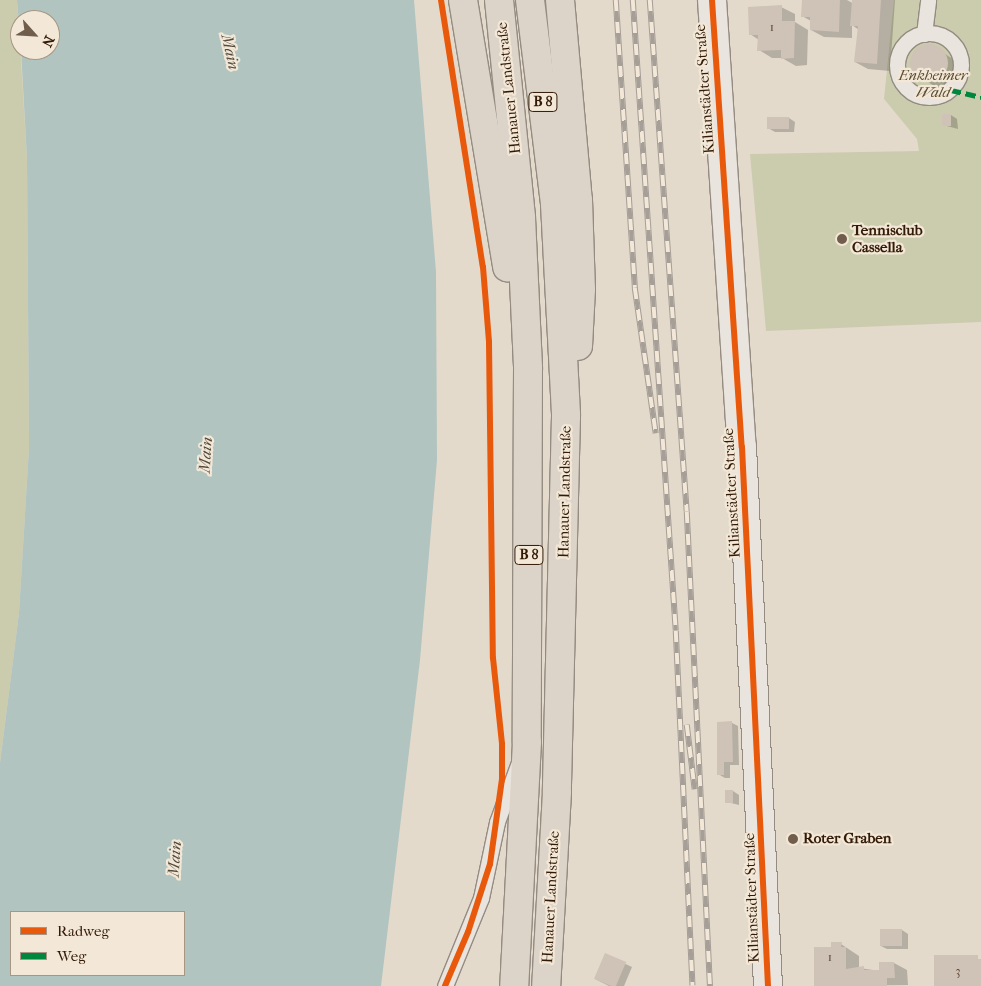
<!DOCTYPE html>
<meta charset="utf-8">
<style>
body{margin:0}
#map{position:relative;width:981px;height:986px;overflow:hidden;background:#e3dacc;font-family:"IM FELL French Canon",serif}
div>[style]{position:absolute}
.green>*{inset:0;background:#cbccad}
.water>*{inset:0;background:#b1c4c0}
.shadow>*{inset:0;background:#0003}
.building>*{inset:0;background:#cfc2b7;transform-origin:0 0}
.round{border-radius:50%}
.roads{filter:drop-shadow(1px 0 #948b81) drop-shadow(-1px 0 #948b81) drop-shadow(0 1px #948b81) drop-shadow(0 -1px #948b81)}
.service>*{height:15px;margin:-7.5px;padding:0 7.5px;transform-origin:7.5px;border-radius:7.5px;background:#e9e4dd}
.service>.ring{margin:-7.5px;padding:0;box-sizing:content-box;background:none;border:15px solid #e9e4dd;border-radius:50%}
.tertiary>*{height:28px;margin:-14px;padding:0 14px;transform-origin:14px;border-radius:14px;background:#e9e4dd}
.primary>*{height:28px;margin:-14px;padding:0 14px;transform-origin:14px;border-radius:14px;background:#dcd4c9}
.rail>*{height:5.5px;margin-top:-2.75px;transform-origin:0;background:repeating-linear-gradient(90deg,#f3e8d7 0 11px,#a69f97 0 22px);box-sizing:border-box;border-block:1px solid #a69f97}
.quiet>*{height:5px;margin-top:-2.5px;transform-origin:0;background:repeating-linear-gradient(90deg,#00873e 0 10px,transparent 0 15px)}
.cycleway>*{height:6px;margin:-3px;padding:0 3px;transform-origin:3px;border-radius:3px;background:#e8590c}
.dots>*{width:14px;height:14px;translate:-50% -50%;box-sizing:border-box;border:2px solid #f3e8d7;border-radius:50%}
span{translate:-50% -50%;white-space:nowrap;text-align:center;line-height:1.15;-webkit-text-stroke:4.5px #f3e8d7;paint-order:stroke}
.number-label{font-size:12px;color:#594432}
.number-label span{-webkit-text-stroke-width:0}
.shield-label span{padding:1px 4px;background:#f3e8d7;border:1px solid;border-radius:4px;-webkit-text-stroke-width:0}
.shield-label{font-size:14px;color:#321a06;font-weight:700}
.park-label{font-size:15px;color:#5a4c30;font-style:italic}
.street-label{font-size:15px;color:#321a06}
.poi-label{font-size:15px;color:#321a06;font-weight:700}
.left{translate:0 -50%;text-align:left}
.water-label{font-size:16px;color:#524a3c;font-style:italic}
.legend{position:absolute;left:10px;top:911px;width:175px;height:65px;box-sizing:border-box;background:#f3e8d7;border:1px solid #a69683;margin:0;padding:6px 9px;list-style:none;font-size:15px;color:#321a06}
.legend li{display:flex;align-items:center;gap:10px;height:25px}
.legend b{width:25px;border:1px solid #a69683}
.north{position:absolute;left:10px;top:10px;width:50px;height:50px;box-sizing:border-box;background:#f3e8d7;border:1px solid #a69683;border-radius:50%;rotate:116deg;font-size:14px;font-weight:700;line-height:20px;text-align:center;color:#321a06}
.north::after{content:'';display:block;margin:auto;width:18px;height:22px;background:#705d4b;clip-path:polygon(50% 0,100% 100%,50% 72%,0 100%)}
</style>
<div id="map">
<div class="green">
<i style="clip-path:polygon(0 0,17px 0,19px 26px,27px 159px,29px 448px,19px 613px,0 763px)"></i>
<i style="clip-path:polygon(894px 0,981px 0,981px 322px,766px 331px,750px 154px,919px 151px,917px 139px,884px 99px)"></i>
</div>
<div class="water">
<i style="clip-path:polygon(evenodd,17px 0,414px 0,436px 272px,437px 460px,420px 660px,381px 986px,0 986px,0 763px,19px 613px,29px 448px,27px 159px,21px 50px,50px 50px,50px 20px,20px 20px,20px 36px,17px 0,11px 912px,184px 912px,184px 975px,11px 975px,11px 912px)"></i>
</div>
<div class="shadow">
<i style="clip-path:polygon(803px 0,847px 0,854px 4px,855px 0,895px 0,890px 71px,868px 69px,855px 62px,859px 30px,852px 25px,852px 38px,824px 37px,811px 30px,811px 21px,802px 16px)"></i>
<i style="clip-path:polygon(781px 7px,795px 14px,795px 22px,808px 30px,807px 65px,796px 66px,782px 58px,772px 58px,759px 50px,759px 40px,750px 34px)"></i>
<i style="clip-path:polygon(935px 47px,957px 62px,959px 77px,952px 86px,936px 87px,923px 79px,912px 67px,912px 57px,919px 48px)"></i>
<i style="clip-path:polygon(951px 115px,957px 119px,958px 129px,943px 125px,943px 116px)"></i>
<i style="clip-path:polygon(789px 118px,795px 122px,794px 132px,775px 132px,768px 128px)"></i>
<i style="clip-path:polygon(732px 723px,738px 726px,739px 765px,730px 765px,730px 778px,725px 778px,718px 774px)"></i>
<i style="clip-path:polygon(733px 791px,739px 795px,739px 805px,727px 802px)"></i>
<i style="clip-path:polygon(902px 930px,908px 934px,908px 949px,887px 949px,881px 946px)"></i>
<i style="clip-path:polygon(841px 944px,859px 956px,859px 968px,880px 971px,880px 963px,894px 963px,907px 970px,908px 985px,815px 986px,833px 949px)"></i>
<i style="clip-path:polygon(606px 955px,632px 967px,624px 986px,609px 986px,595px 979px)"></i>
</div>
<div class="building">
<i style="clip-path:polygon(802px 0,840px 0,839px 32px,810px 30px,810px 17px,801px 17px)"></i>
<i style="clip-path:polygon(852px 0,881px 0,877px 64px,854px 62px,858px 26px,850px 26px)"></i>
<i style="clip-path:polygon(782px 5px,782px 21px,795px 21px,794px 58px,781px 59px,781px 50px,757px 51px,758px 35px,749px 35px,748px 7px)"></i>
<i class="round" style="left:910px;top:44px;width:38px;height:38px"></i>
<i style="left:942px;top:114px;width:9px;height:12px"></i>
<i style="left:767px;top:117px;width:22px;height:12px"></i>
<i style="clip-path:polygon(732px 721px,733px 762px,724px 762px,724px 775px,717px 775px,717px 722px)"></i>
<i style="left:725px;top:790px;width:8px;height:13px"></i>
<i style="left:880px;top:929px;width:22px;height:17px"></i>
<i style="clip-path:polygon(831px 942px,842px 942px,841px 947px,846px 947px,846px 969px,864px 966px,864px 970px,879px 970px,879px 962px,894px 962px,895px 978px,887px 978px,887px 986px,814px 986px,814px 947px,831px 947px)"></i>
<i style="left:605px;top:953px;width:23px;height:28px;rotate:23deg"></i>
<i style="clip-path:polygon(934px 955px,978px 955px,978px 959px,981px 959px,981px 986px,934px 986px)"></i>
</div>
<div class="roads">
<div class="service">
<i class="ring" style="left:897px;top:33px;width:49px;height:49px"></i>
<i style="left:924px;top:34px;width:34px;rotate:-83deg"></i>
<i style="left:445px;top:986px;width:95px;rotate:-67.8deg"></i>
<i style="left:481px;top:898px;width:78px;rotate:-78.1deg"></i>
<i style="left:497px;top:822px;width:61px;rotate:-69.8deg"></i>
</div>
<div class="tertiary">
<i style="left:712px;top:0;width:448px;rotate:86.2deg"></i>
<i style="left:742px;top:447px;width:540px;rotate:87.24deg"></i>
</div>
<div class="primary">
<i style="left:463px;top:0;width:271px;rotate:80.6deg"></i>
<i style="left:499px;top:0;width:219px;rotate:84.2deg"></i>
<i style="left:521px;top:218px;width:151px;rotate:87.3deg"></i>
<i style="left:528px;top:369px;width:373px;rotate:90.2deg"></i>
<i style="left:527px;top:742px;width:244px;rotate:93deg"></i>
<i style="left:530px;top:0;width:206px;rotate:83deg"></i>
<i style="left:555px;top:204px;width:212px;rotate:87deg"></i>
<i style="left:566px;top:416px;width:376px;rotate:91.4deg"></i>
<i style="left:557px;top:792px;width:194px;rotate:93.2deg"></i>
<i style="left:560px;top:0;width:201px;rotate:84.9deg"></i>
<i style="left:578px;top:200px;width:89px;rotate:88.1deg"></i>
<i style="left:581px;top:289px;width:57px;rotate:93deg"></i>
</div>
</div>
<div class="rail">
<i style="left:616px;top:0;width:289px;rotate:86.2deg"></i>
<i style="left:635px;top:288px;width:147px;rotate:81.8deg"></i>
<i style="left:633px;top:0;width:632px;rotate:86.1deg"></i>
<i style="left:676px;top:631px;width:355px;rotate:87.3deg"></i>
<i style="left:650px;top:0;width:513px;rotate:85.87deg"></i>
<i style="left:687px;top:512px;width:475px;rotate:87.2deg"></i>
<i style="left:687px;top:725px;width:65px;rotate:83deg"></i>
</div>
<div class="quiet">
<i style="left:951px;top:90px;width:31px;rotate:13deg"></i>
</div>
<div class="cycleway">
<i style="left:441px;top:0;width:270px;rotate:81.1deg"></i>
<i style="left:483px;top:267px;width:75px;rotate:85.4deg"></i>
<i style="left:489px;top:342px;width:316px;rotate:89.3deg"></i>
<i style="left:493px;top:658px;width:86px;rotate:84deg"></i>
<i style="left:502px;top:744px;width:35px;rotate:90deg"></i>
<i style="left:502px;top:779px;width:86px;rotate:98deg"></i>
<i style="left:490px;top:864px;width:71px;rotate:107.9deg"></i>
<i style="left:468px;top:932px;width:59px;rotate:113.1deg"></i>
<i style="left:712px;top:0;width:448px;rotate:86.2deg"></i>
<i style="left:742px;top:447px;width:540px;rotate:87.24deg"></i>
</div>
<div class="dots">
<i style="left:842px;top:239px;background:#705d4b"></i>
<i style="left:793px;top:839px;background:#705d4b"></i>
</div>
<div class="number-label">
<span style="left:772px;top:28px">1</span>
<span style="left:830px;top:958px">1</span>
<span style="left:958px;top:972px">3</span>
</div>
<div class="shield-label">
<span style="left:543px;top:102px">B 8</span>
<span style="left:529px;top:555px">B 8</span>
</div>
<div class="park-label">
<span style="left:933px;top:84px">Enkheimer<br>Wald</span>
</div>
<div class="street-label">
<span style="left:509px;top:88px;rotate:-96deg">Hanauer Landstraße</span>
<span style="left:705px;top:89px;rotate:-94deg">Kilianstädter Straße</span>
<span style="left:565px;top:492px;rotate:-89deg">Hanauer Landstraße</span>
<span style="left:732px;top:493px;rotate:-93deg">Kilianstädter Straße</span>
<span style="left:551px;top:897px;rotate:-87deg">Hanauer Landstraße</span>
<span style="left:752px;top:898px;rotate:-92deg">Kilianstädter Straße</span>
</div>
<div class="poi-label">
<span class="left" style="left:852px;top:239px">Tennisclub<br>Cassella</span>
<span class="left" style="left:803px;top:839px">Roter Graben</span>
</div>
<div class="water-label">
<span style="left:230px;top:52px;rotate:78deg">Main</span>
<span style="left:206px;top:455px;rotate:-86deg">Main</span>
<span style="left:175px;top:859px;rotate:-86deg">Main</span>
</div>
<ul class="legend">
<li><b style="height:6px;background:#e8590c"></b>Radweg</li>
<li><b style="height:6px;background:#00873e"></b>Weg</li>
</ul>
<div class="north">N</div>
</div>
